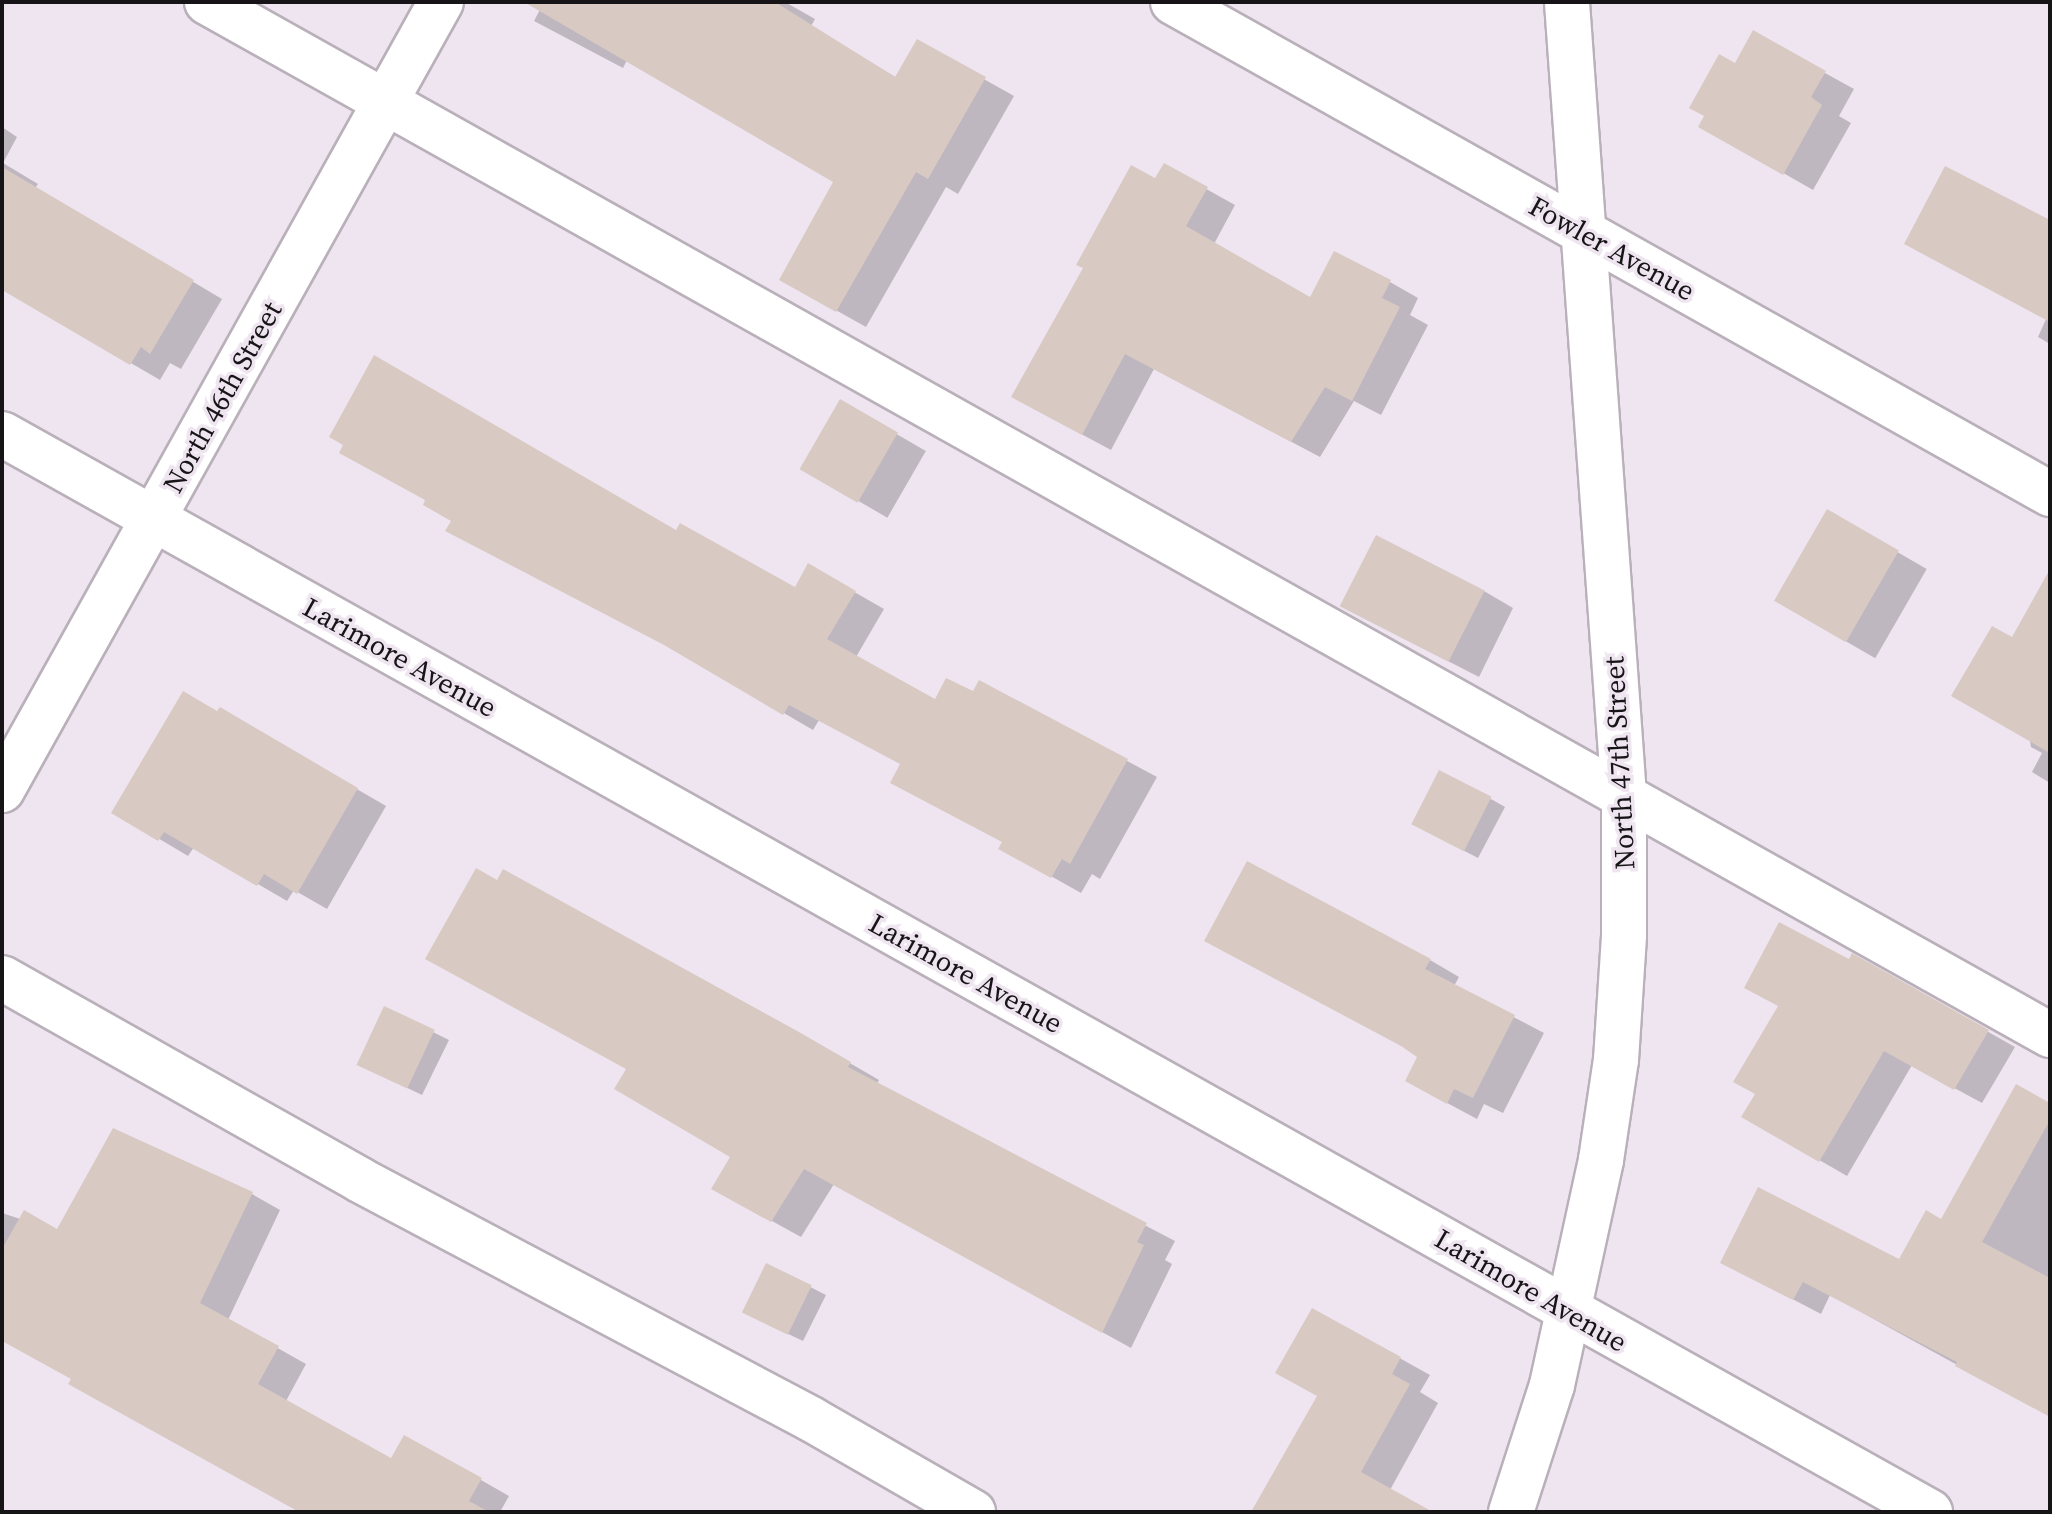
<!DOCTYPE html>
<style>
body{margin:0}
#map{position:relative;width:2052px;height:1514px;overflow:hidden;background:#efe5f0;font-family:"Source Serif 4",serif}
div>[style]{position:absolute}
.shadow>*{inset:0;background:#0003;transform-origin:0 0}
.building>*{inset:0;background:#d8cac3;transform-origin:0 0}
.roads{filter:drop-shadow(2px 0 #b9b0ba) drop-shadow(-2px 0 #b9b0ba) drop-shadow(0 2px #b9b0ba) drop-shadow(0 -2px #b9b0ba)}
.minor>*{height:44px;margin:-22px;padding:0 22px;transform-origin:22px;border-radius:22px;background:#fff}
span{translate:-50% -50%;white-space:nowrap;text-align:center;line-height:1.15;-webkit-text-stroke:7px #efe5f0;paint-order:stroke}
.street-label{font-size:28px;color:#171417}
.frame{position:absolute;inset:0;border:4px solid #171417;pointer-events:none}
</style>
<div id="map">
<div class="shadow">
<i style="clip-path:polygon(544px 2px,785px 2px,815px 19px,811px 26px,897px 78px,918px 42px,1014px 96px,958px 194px,946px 187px,866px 327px,782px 280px,836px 181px,627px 60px,623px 68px,534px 21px)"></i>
<i style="clip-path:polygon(1736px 65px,1825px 73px,1854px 89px,1839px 116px,1851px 123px,1813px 190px,1701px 126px)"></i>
<i style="clip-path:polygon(2px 127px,17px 137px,3px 163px,38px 184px,35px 188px,222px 299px,181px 369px,170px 363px,160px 380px,2px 288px)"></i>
<i style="clip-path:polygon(1165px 166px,1235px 205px,1214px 244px,1311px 300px,1390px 282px,1418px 298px,1410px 315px,1428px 325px,1381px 415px,1354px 401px,1320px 457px,1154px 369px,1111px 450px,1042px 413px)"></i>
<i style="clip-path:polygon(2050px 221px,2050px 344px,2038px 337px,2046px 319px)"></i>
<i style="left:841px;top:402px;width:98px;height:77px;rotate:30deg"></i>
<i style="left:1828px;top:512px;width:114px;height:103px;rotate:30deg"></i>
<i style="clip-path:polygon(676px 532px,796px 590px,809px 566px,884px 609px,856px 657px,935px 702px,974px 694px,980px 682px,1157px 777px,1100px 879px,1092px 874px,1081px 893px,1001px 848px,1004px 842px,902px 764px,819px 720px,813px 730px,691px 659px)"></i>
<i style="clip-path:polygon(1484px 591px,1513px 608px,1479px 677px,1372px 622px)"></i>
<i style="clip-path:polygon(2013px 639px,2050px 641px,2050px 783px,2032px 772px,2042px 753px,2031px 747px)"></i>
<i style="clip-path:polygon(221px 710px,386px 806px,327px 909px,294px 890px,287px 901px,194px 847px,188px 856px,114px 812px)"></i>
<i style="clip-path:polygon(1491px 799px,1505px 807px,1478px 858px,1428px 832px)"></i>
<i style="clip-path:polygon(1853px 956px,2015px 1047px,1982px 1103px,1912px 1065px,1847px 1176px,1743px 1116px)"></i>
<i style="clip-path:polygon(1236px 957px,1430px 960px,1459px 977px,1454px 986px,1544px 1033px,1503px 1113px,1484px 1104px,1477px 1119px,1436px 1097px,1420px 1057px,1410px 1050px)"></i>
<i style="clip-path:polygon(385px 1008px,449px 1040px,422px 1095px,372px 1071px)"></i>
<i style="clip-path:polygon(798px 1033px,879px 1080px,876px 1085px,1175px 1241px,1165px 1260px,1172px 1264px,1131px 1348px,834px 1184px,801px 1237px,714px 1189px)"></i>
<i style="clip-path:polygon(2050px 1106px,2050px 1416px,1830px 1295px,1821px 1314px,1723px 1263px,1900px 1262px)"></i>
<i style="clip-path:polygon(252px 1194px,280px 1210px,228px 1320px,306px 1364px,286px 1401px,392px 1460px,481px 1480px,509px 1496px,500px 1512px,302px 1512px,73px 1379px,2px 1326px,2px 1213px,57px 1231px)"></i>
<i style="clip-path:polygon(767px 1265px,826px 1295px,803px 1341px,759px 1320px)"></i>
<i style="clip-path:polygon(1313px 1310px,1430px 1375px,1420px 1392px,1438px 1403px,1390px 1490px,1428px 1512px,1271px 1512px,1319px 1396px)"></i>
</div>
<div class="building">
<i style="clip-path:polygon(524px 2px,775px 2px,895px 77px,917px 39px,986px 77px,928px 179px,916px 172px,836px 312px,779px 280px,833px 182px)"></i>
<i style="clip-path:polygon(1753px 30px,1826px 71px,1811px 97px,1822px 105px,1783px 175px,1698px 127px,1704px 116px,1689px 108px,1719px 54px,1735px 63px)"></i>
<i style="clip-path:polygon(1164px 163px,1208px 187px,1186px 226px,1310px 297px,1334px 251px,1391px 280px,1382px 298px,1400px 307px,1352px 401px,1325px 387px,1291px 442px,1125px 354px,1082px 435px,1011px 397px,1083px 268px,1076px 265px,1131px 165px,1155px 178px)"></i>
<i style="clip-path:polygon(1945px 166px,2050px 220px,2050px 322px,1904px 244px)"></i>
<i style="clip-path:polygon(2px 167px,194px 280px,150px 354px,141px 347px,130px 365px,2px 290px)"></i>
<i style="clip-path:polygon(374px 355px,676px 530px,680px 523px,795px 587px,808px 563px,856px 591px,827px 639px,935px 699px,946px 678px,973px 691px,979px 680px,1128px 759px,1070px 864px,1062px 859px,1051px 878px,998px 849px,1002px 842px,890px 783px,900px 764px,789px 705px,783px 715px,664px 645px,445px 531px,451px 521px,423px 505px,425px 500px,339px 453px,343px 445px,329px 437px)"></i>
<i style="left:840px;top:399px;width:67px;height:81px;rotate:30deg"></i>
<i style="left:1827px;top:509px;width:83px;height:106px;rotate:30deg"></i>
<i style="left:1376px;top:535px;width:122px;height:80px;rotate:27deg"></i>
<i style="clip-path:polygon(2050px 569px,2050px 753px,1951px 696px,1992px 626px,2012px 637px)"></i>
<i style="clip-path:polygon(183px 691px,217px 711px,220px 707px,358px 788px,297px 894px,264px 874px,257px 886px,164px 832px,158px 841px,111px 813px)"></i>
<i style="left:1439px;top:770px;width:59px;height:61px;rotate:27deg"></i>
<i style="clip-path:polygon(1247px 861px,1431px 959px,1425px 969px,1515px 1015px,1473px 1098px,1454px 1089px,1447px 1104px,1405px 1081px,1417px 1057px,1401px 1046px,1204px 941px)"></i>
<i style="clip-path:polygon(476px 868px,497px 880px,503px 869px,799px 1032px,851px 1062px,848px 1067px,1147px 1223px,1137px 1242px,1144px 1245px,1102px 1333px,804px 1169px,771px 1222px,711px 1189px,730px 1157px,614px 1089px,626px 1069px,425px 959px)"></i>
<i style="clip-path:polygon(1779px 922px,1849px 959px,1852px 953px,1989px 1030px,1954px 1090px,1884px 1051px,1819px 1162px,1741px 1117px,1755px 1094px,1733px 1082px,1778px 1006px,1744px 988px)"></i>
<i style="left:384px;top:1006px;width:56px;height:65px;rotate:25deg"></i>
<i style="clip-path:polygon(2016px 1084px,2050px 1103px,2050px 1120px,1982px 1242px,2050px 1278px,2050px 1417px,1955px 1366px,1957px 1362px,1803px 1282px,1793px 1300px,1720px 1263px,1758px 1187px,1899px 1259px,1926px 1210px,1941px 1219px)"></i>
<i style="clip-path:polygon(113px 1128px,253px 1192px,200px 1303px,279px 1346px,258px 1384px,391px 1458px,404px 1435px,482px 1478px,469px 1501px,489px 1512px,299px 1512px,68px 1384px,71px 1379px,2px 1341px,2px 1249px,24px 1210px,57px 1229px)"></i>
<i style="left:766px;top:1263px;width:51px;height:55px;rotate:26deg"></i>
<i style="clip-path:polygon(1312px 1308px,1401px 1357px,1392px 1374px,1410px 1384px,1361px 1472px,1433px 1512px,1251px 1512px,1317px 1396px,1275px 1373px)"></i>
</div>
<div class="roads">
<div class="minor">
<i style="left:207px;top:2px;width:2113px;rotate:29.27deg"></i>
<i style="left:1173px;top:2px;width:1006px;rotate:29.29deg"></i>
<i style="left:2px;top:434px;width:2209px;rotate:29.21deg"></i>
<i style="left:2px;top:790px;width:902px;rotate:-60.88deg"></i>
<i style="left:2px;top:978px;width:411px;rotate:29.4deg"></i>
<i style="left:360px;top:1180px;width:510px;rotate:27.92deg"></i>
<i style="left:811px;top:1419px;width:187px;rotate:29.9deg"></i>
<i style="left:1511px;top:1512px;width:133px;rotate:-72.1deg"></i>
<i style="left:1552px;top:1385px;width:230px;rotate:-77.7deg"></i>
<i style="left:1601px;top:1160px;width:101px;rotate:-81.5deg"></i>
<i style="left:1616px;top:1060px;width:125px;rotate:-86.3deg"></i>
<i style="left:1624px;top:935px;width:139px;rotate:-90deg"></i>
<i style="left:1624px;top:796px;width:796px;rotate:-94.11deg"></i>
</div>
</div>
<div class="street-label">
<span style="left:1612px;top:248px;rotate:29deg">Fowler Avenue</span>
<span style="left:222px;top:397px;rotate:-61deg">North 46th Street</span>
<span style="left:400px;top:657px;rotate:29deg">Larimore Avenue</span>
<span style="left:1619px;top:763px;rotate:-93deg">North 47th Street</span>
<span style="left:966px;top:973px;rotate:29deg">Larimore Avenue</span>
<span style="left:1531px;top:1290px;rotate:30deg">Larimore Avenue</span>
</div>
<div class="frame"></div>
</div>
